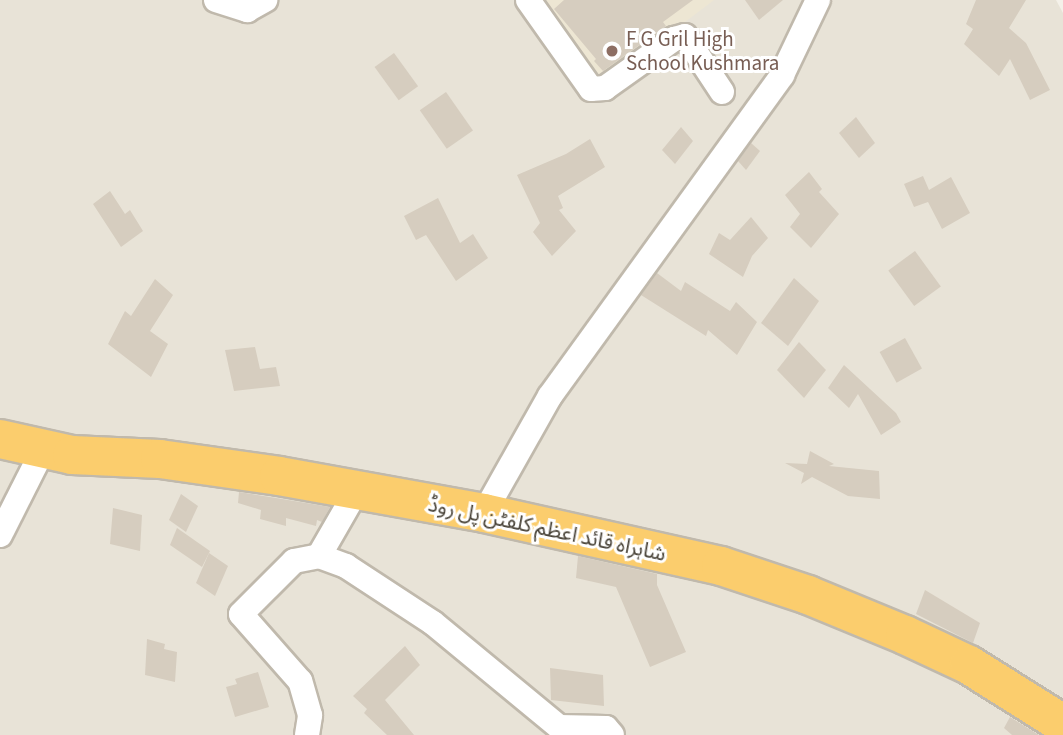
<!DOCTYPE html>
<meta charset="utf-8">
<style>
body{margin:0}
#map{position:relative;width:1063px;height:735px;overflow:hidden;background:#f4f1e9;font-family:"Source Sans 3","Noto Sans Arabic",sans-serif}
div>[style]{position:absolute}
.residential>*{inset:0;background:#e8e3d7}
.education>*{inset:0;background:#ede6d3}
.building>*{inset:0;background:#d6cdbf;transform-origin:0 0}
.roads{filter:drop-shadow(2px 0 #c0b9ac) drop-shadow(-2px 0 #c0b9ac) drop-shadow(0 2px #c0b9ac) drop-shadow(0 -2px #c0b9ac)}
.street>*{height:24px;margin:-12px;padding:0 12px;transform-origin:12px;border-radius:12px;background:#fff}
.highway>*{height:38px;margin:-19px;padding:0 19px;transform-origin:19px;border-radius:19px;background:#fbcd6d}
.dots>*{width:19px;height:19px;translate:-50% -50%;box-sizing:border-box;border:4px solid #fff;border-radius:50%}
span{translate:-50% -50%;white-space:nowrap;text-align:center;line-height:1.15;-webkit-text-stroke:6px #fff;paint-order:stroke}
.education-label{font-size:21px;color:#785e54}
.left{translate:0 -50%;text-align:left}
.street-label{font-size:21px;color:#484237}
</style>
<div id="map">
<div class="residential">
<i style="clip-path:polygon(0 0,1056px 0,1063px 13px,1063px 735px,0 735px)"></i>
</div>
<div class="education">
<i style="clip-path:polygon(537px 0,714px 0,602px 85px)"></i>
</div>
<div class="building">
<i style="clip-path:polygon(564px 0,693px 0,663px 22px,666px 26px,603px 71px,594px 61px,596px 59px,554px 9px)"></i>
<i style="clip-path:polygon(745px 0,783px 0,759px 20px)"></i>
<i style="clip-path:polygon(976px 0,1026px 0,1009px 28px,1026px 43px,1050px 90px,1030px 100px,1010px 59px,999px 76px,964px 44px,973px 29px,966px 24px)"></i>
<i style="left:394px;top:53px;width:41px;height:24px;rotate:54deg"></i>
<i style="left:446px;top:92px;width:47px;height:32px;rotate:55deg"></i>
<i style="clip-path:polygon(856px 117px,875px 143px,859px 158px,839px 133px)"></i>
<i style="clip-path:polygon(681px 127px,693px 141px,675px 164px,662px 150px)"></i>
<i style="clip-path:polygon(590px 139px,605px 167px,558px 196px,563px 208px,559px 210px,576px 231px,552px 256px,533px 232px,540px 223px,517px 175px,566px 154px)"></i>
<i style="clip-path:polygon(751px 143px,760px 151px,746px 170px,738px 161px)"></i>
<i style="clip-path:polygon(809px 172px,822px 189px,819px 192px,839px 214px,811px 248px,790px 227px,800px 214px,785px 195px)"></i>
<i style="clip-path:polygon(923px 176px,929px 190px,951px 177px,970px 213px,942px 229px,928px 202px,914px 207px,904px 184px)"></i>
<i style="clip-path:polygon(110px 191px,125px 214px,130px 210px,143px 231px,121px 247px,93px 204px)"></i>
<i style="clip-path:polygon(438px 198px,460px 243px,473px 234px,488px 258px,456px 281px,426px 235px,416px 240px,404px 216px)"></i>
<i style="clip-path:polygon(751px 217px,768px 238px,752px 256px,743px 277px,709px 254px,719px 233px,730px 240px)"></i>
<i style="left:915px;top:251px;width:44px;height:33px;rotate:54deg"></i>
<i style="clip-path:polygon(657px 273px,681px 291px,685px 282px,730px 311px,736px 302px,757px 322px,737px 355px,708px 330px,706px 336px,641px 295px)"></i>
<i style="clip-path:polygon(794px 278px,819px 301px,788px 346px,761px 323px)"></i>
<i style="clip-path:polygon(155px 279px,173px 295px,150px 331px,168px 344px,151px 377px,108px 344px,125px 311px,131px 316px)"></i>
<i style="left:905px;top:338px;width:35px;height:29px;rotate:61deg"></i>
<i style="clip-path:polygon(799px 342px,826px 370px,804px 398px,777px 370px)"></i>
<i style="clip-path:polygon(255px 347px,260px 369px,276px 367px,280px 386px,234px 391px,225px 350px)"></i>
<i style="clip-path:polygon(844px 365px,896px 413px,901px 422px,881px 435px,858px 394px,849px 408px,828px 388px)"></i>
<i style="clip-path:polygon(810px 451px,834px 464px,829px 466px,879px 471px,880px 499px,848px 496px,812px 477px,801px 484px,804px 473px,785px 463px,807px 464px)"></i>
<i style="clip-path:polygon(239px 492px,276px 498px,330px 507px,322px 522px,317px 520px,316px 526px,286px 518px,286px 526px,260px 519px,261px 510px,238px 503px)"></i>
<i style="clip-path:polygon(181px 494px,198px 506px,186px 532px,169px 520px)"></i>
<i style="clip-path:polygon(113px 508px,142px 515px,140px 551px,110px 544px)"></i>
<i style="clip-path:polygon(177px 528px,210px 551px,202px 567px,170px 545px)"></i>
<i style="clip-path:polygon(209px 553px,228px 566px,215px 596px,196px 583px)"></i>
<i style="clip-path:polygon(578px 556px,657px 574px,657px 585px,686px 652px,650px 667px,616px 587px,576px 578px)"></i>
<i style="clip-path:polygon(925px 590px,980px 623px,973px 643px,916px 614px)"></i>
<i style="clip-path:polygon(147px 639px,165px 644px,164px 649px,177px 652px,175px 682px,145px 675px)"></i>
<i style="clip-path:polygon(405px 646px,420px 665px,385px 700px,414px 735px,387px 735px,364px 713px,367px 709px,353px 696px)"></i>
<i style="clip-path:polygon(550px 668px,603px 675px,604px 706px,551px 700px)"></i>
<i style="clip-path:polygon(258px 672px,269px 707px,235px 717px,226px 687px,237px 684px,235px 679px)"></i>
<i style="clip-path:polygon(1010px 717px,1039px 735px,1012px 735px,1004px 728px)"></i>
</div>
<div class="roads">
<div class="street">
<i style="left:216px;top:0;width:33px;rotate:18deg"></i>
<i style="left:247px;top:10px;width:21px;rotate:-29deg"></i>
<i style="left:528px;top:0;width:109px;rotate:54.7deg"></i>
<i style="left:591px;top:89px;width:14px;rotate:-4deg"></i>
<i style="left:605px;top:88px;width:85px;rotate:-35.4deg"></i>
<i style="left:674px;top:39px;width:11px;rotate:-15deg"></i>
<i style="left:685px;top:36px;width:67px;rotate:56.5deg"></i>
<i style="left:484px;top:513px;width:134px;rotate:-60.6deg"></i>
<i style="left:550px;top:396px;width:396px;rotate:-54.1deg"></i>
<i style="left:782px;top:75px;width:83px;rotate:-64.4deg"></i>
<i style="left:0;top:535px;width:95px;rotate:-63.2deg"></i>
<i style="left:319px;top:556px;width:29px;rotate:20deg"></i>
<i style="left:346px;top:566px;width:104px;rotate:33.2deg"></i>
<i style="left:433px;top:623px;width:163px;rotate:39.5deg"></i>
<i style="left:559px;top:727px;width:47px;rotate:1.2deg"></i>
<i style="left:606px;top:728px;width:9px;rotate:49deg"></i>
<i style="left:307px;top:735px;width:20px;rotate:-81deg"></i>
<i style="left:310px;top:715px;width:35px;rotate:-106deg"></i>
<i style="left:300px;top:681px;width:89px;rotate:-131.4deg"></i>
<i style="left:241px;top:614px;width:75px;rotate:-45deg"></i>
<i style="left:294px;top:561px;width:25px;rotate:-11deg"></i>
<i style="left:319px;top:556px;width:76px;rotate:-60.1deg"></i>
</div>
<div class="highway">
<i style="left:0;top:439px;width:74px;rotate:12.5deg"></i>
<i style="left:72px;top:455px;width:88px;rotate:2.6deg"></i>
<i style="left:160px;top:459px;width:120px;rotate:8.1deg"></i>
<i style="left:279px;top:476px;width:208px;rotate:10.2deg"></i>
<i style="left:484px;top:513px;width:243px;rotate:12.6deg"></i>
<i style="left:721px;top:566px;width:92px;rotate:18.4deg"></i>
<i style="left:808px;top:595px;width:105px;rotate:22.4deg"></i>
<i style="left:905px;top:635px;width:71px;rotate:25.1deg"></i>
<i style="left:969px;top:665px;width:111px;rotate:32.1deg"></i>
</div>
</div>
<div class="dots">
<i style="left:612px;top:51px;background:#8d6e63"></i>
</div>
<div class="education-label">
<span class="left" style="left:626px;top:51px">F G Gril High<br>School Kushmara</span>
</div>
<div class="street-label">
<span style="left:547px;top:529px;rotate:12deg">شاہراہ قائد اعظم کلفٹن پل روڈ</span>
</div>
</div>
